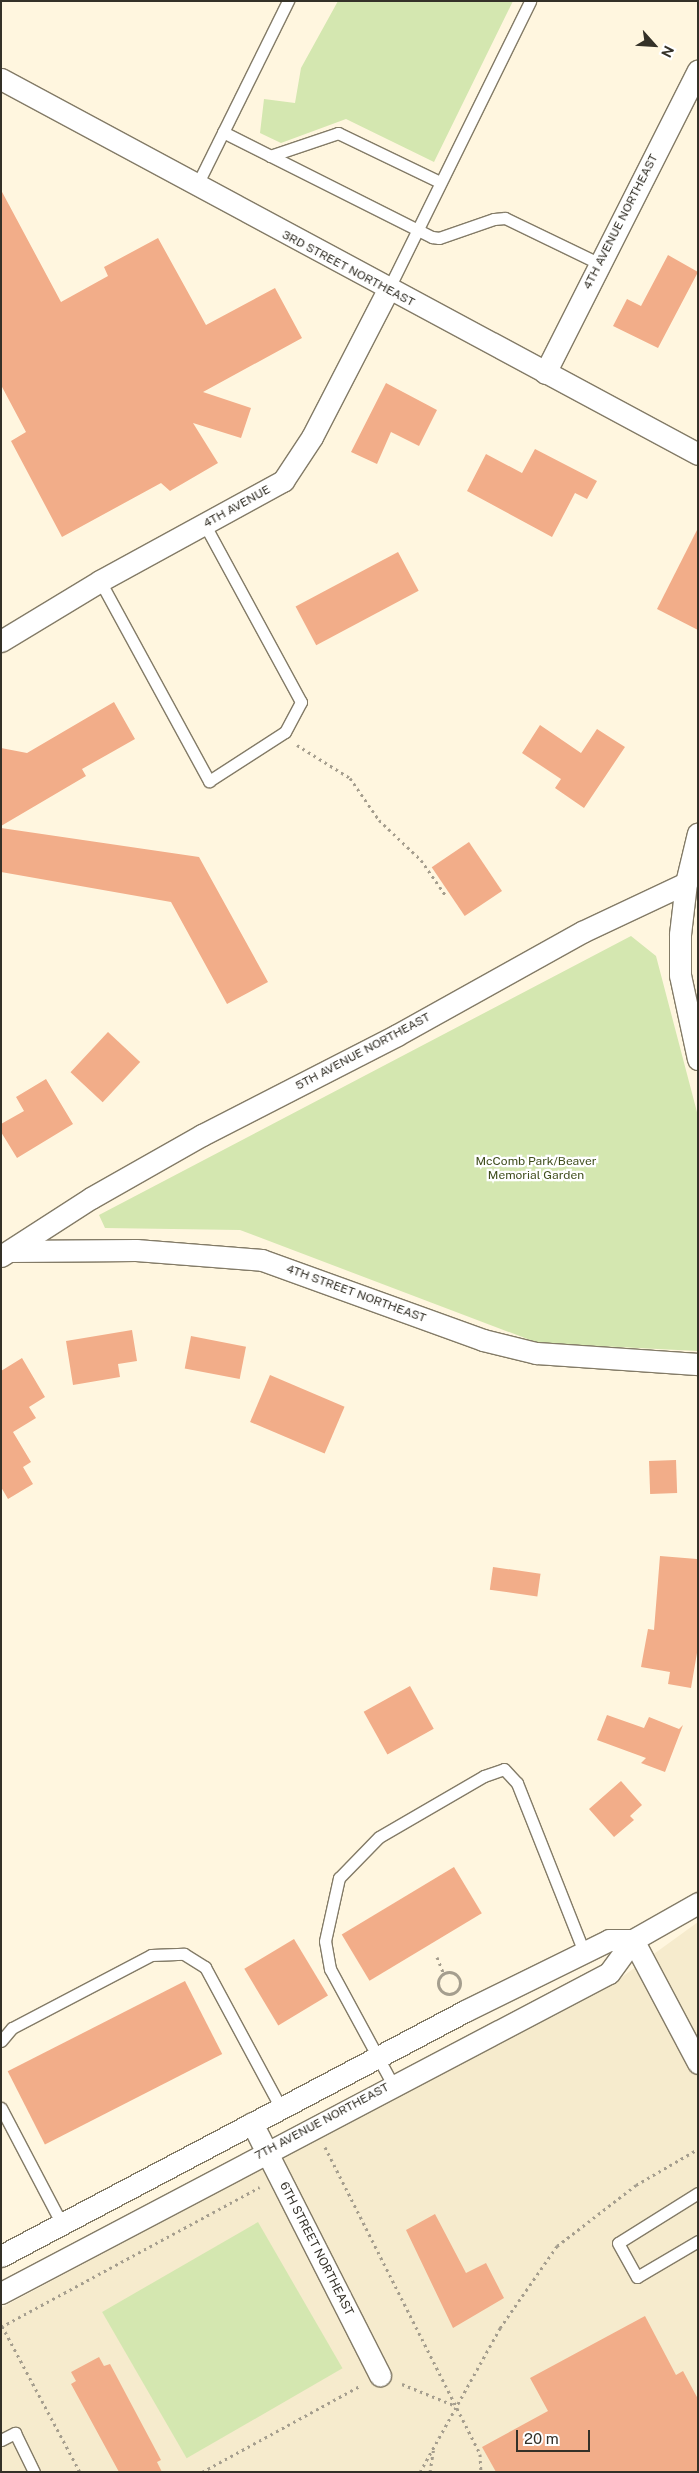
<!DOCTYPE html>
<style>
body{margin:0}
#map{position:relative;width:699px;height:2473px;overflow:hidden;background:#fff6df;font-family:"Public Sans",sans-serif}
div>[style]{position:absolute}
.built>*{inset:0;background:#f6ebcd}
.green>*{inset:0;background:#d4e7b0;transform-origin:0 0}
.building>*{inset:0;background:#f2ad89;transform-origin:0 0}
.path>*{height:3px;margin-top:-1.5px;transform-origin:0;background:repeating-linear-gradient(90deg,#a59e8e 0 2.5px,transparent 0 6.5px)}
.path>.ring{margin:-1.5px;padding:0;box-sizing:content-box;background:none;border:3px solid #a59e8e;border-radius:50%}
.roads{filter:drop-shadow(1px 0 #837b67) drop-shadow(-1px 0 #837b67) drop-shadow(0 1px #837b67) drop-shadow(0 -1px #837b67)}
.lane>*{height:11px;margin:-5.5px;padding:0 5.5px;transform-origin:5.5px;border-radius:5.5px;background:#fff}
.street>*{height:21px;margin:-10.5px;padding:0 10.5px;transform-origin:10.5px;border-radius:10.5px;background:#fff}
span{translate:-50% -50%;white-space:nowrap;text-align:center;line-height:1.15;-webkit-text-stroke:4.5px #fff;paint-order:stroke}
.street-label{font-size:12px;color:#343128}
.park-label{font-size:12px;color:#3f4d1c}
.frame{position:absolute;inset:0;border:2px solid #343128;pointer-events:none}
.north{position:absolute;left:629px;top:20px;width:50px;height:50px;-webkit-text-stroke:4px #fff;paint-order:stroke;rotate:116deg;font-size:14px;font-weight:700;line-height:20px;text-align:center;color:#343128}
.north::after{content:'';display:block;margin:auto;width:18px;height:22px;background:#343128;clip-path:polygon(50% 0,100% 100%,50% 72%,0 100%)}
.scale{position:absolute;left:516px;top:2430px;width:74px;height:22px;box-sizing:border-box;border:2px solid #343128;border-top:0;padding-left:6px;font-size:15px;line-height:18px;white-space:nowrap;color:#343128;-webkit-text-stroke:4px #fff;paint-order:stroke}
</style>
<div id="map">
<div class="built">
<i style="clip-path:polygon(698px 1922px,698px 2472px,1px 2472px,1px 2308px,622px 1977px)"></i>
</div>
<div class="green">
<i style="clip-path:polygon(338px 1px,513px 1px,434px 162px,346px 119px,281px 143px,260px 133px,264px 99px,295px 103px,301px 68px)"></i>
<i style="clip-path:polygon(631px 936px,656px 956px,698px 1116px,698px 1351px,538px 1343px,240px 1230px,105px 1228px,99px 1215px)"></i>
<i style="left:258px;top:2222px;width:169px;height:180px;rotate:60deg"></i>
</div>
<div class="building">
<i style="clip-path:polygon(1px 190px,61px 302px,108px 276px,104px 267px,158px 238px,206px 325px,275px 288px,302px 338px,203px 392px,251px 408px,241px 438px,193px 423px,218px 463px,170px 491px,161px 483px,62px 537px,11px 441px,26px 432px,1px 385px)"></i>
<i style="clip-path:polygon(668px 255px,698px 272px,658px 348px,613px 326px,627px 299px,641px 306px)"></i>
<i style="clip-path:polygon(386px 383px,437px 410px,419px 446px,391px 432px,377px 464px,351px 452px)"></i>
<i style="clip-path:polygon(535px 449px,597px 481px,587px 499px,575px 493px,552px 537px,467px 491px,486px 454px,522px 473px)"></i>
<i style="clip-path:polygon(698px 528px,698px 630px,657px 609px)"></i>
<i style="left:398px;top:552px;width:44px;height:116px;rotate:62deg"></i>
<i style="clip-path:polygon(114px 702px,135px 739px,82px 769px,86px 776px,1px 826px,1px 748px,27px 753px)"></i>
<i style="clip-path:polygon(540px 725px,581px 753px,597px 729px,625px 747px,584px 808px,555px 788px,561px 779px,522px 753px)"></i>
<i style="clip-path:polygon(1px 828px,199px 857px,268px 982px,227px 1004px,171px 902px,1px 872px)"></i>
<i style="left:469px;top:842px;width:59px;height:45px;rotate:56deg"></i>
<i style="left:108px;top:1032px;width:44px;height:55px;rotate:43deg"></i>
<i style="clip-path:polygon(46px 1079px,73px 1124px,17px 1158px,1px 1132px,1px 1124px,24px 1111px,16px 1097px)"></i>
<i style="clip-path:polygon(132px 1330px,137px 1361px,118px 1364px,120px 1377px,73px 1385px,66px 1341px)"></i>
<i style="left:191px;top:1336px;width:56px;height:33px;rotate:11deg"></i>
<i style="clip-path:polygon(22px 1358px,45px 1397px,29px 1407px,36px 1418px,13px 1432px,31px 1462px,23px 1467px,33px 1484px,8px 1499px,1px 1487px,1px 1371px)"></i>
<i style="left:270px;top:1375px;width:81px;height:51px;rotate:23deg"></i>
<i style="left:676px;top:1460px;width:33px;height:27px;rotate:88deg"></i>
<i style="clip-path:polygon(660px 1556px,697px 1559px,698px 1647px,691px 1688px,668px 1684px,670px 1672px,641px 1667px,648px 1629px,654px 1630px)"></i>
<i style="left:493px;top:1567px;width:48px;height:23px;rotate:8deg"></i>
<i style="left:410px;top:1686px;width:49px;height:53px;rotate:61deg"></i>
<i style="clip-path:polygon(607px 1715px,644px 1728px,649px 1717px,679px 1729px,683px 1725px,665px 1772px,641px 1763px,646px 1758px,597px 1740px)"></i>
<i style="clip-path:polygon(621px 1781px,642px 1805px,630px 1816px,634px 1820px,614px 1837px,589px 1809px)"></i>
<i style="left:454px;top:1867px;width:54px;height:131px;rotate:59deg"></i>
<i style="left:294px;top:1939px;width:66px;height:58px;rotate:59deg"></i>
<i style="left:185px;top:1981px;width:82px;height:199px;rotate:63deg"></i>
<i style="clip-path:polygon(435px 2214px,466px 2273px,486px 2263px,504px 2298px,453px 2328px,406px 2230px)"></i>
<i style="clip-path:polygon(645px 2316px,676px 2375px,683px 2371px,698px 2399px,698px 2472px,496px 2472px,482px 2447px,548px 2411px,530px 2378px)"></i>
<i style="clip-path:polygon(99px 2357px,104px 2366px,110px 2364px,161px 2460px,157px 2462px,162px 2472px,119px 2472px,71px 2384px,76px 2381px,71px 2372px)"></i>
</div>
<div class="path">
<i style="left:297px;top:745px;width:62px;rotate:31.9deg"></i>
<i style="left:350px;top:778px;width:51px;rotate:55.4deg"></i>
<i style="left:379px;top:820px;width:58px;rotate:43.6deg"></i>
<i style="left:421px;top:860px;width:44px;rotate:55.2deg"></i>
<i style="left:437px;top:1957px;width:18px;rotate:68deg"></i>
<i class="ring" style="left:438px;top:1972px;width:19px;height:19px"></i>
<i style="left:325px;top:2147px;width:344px;rotate:63.2deg"></i>
<i style="left:480px;top:2454px;width:18px;rotate:87deg"></i>
<i style="left:2px;top:2326px;width:166px;rotate:61.9deg"></i>
<i style="left:1px;top:2327px;width:294px;rotate:-28.4deg"></i>
<i style="left:402px;top:2384px;width:58px;rotate:22.2deg"></i>
<i style="left:202px;top:2472px;width:180px;rotate:-28.6deg"></i>
<i style="left:420px;top:2472px;width:165px;rotate:-60.9deg"></i>
<i style="left:500px;top:2328px;width:100px;rotate:-55.2deg"></i>
<i style="left:557px;top:2246px;width:100px;rotate:-37.7deg"></i>
<i style="left:636px;top:2185px;width:72px;rotate:-30.1deg"></i>
<i style="left:430px;top:2472px;width:25px;rotate:-81deg"></i>
</div>
<div class="roads">
<div class="lane">
<i style="left:223px;top:132px;width:234px;rotate:26.7deg"></i>
<i style="left:432px;top:237px;width:7px;rotate:8deg"></i>
<i style="left:439px;top:238px;width:58px;rotate:-19.1deg"></i>
<i style="left:494px;top:219px;width:11px;rotate:-5deg"></i>
<i style="left:505px;top:218px;width:106px;rotate:25.8deg"></i>
<i style="left:270px;top:156px;width:72px;rotate:-18.7deg"></i>
<i style="left:338px;top:133px;width:113px;rotate:25.7deg"></i>
<i style="left:196px;top:187px;width:208px;rotate:-63.7deg"></i>
<i style="left:388px;top:290px;width:322px;rotate:-63.8deg"></i>
<i style="left:100px;top:581px;width:228px;rotate:61.4deg"></i>
<i style="left:209px;top:781px;width:90px;rotate:-32.8deg"></i>
<i style="left:285px;top:732px;width:34px;rotate:-62deg"></i>
<i style="left:301px;top:702px;width:201px;rotate:-118.5deg"></i>
<i style="left:1px;top:2041px;width:17px;rotate:-50deg"></i>
<i style="left:12px;top:2028px;width:157px;rotate:-27.7deg"></i>
<i style="left:151px;top:1955px;width:33px;rotate:-2deg"></i>
<i style="left:184px;top:1954px;width:25px;rotate:32deg"></i>
<i style="left:205px;top:1967px;width:160px;rotate:61.7deg"></i>
<i style="left:393px;top:2085px;width:132px;rotate:-118.5deg"></i>
<i style="left:330px;top:1969px;width:28px;rotate:-100deg"></i>
<i style="left:325px;top:1941px;width:65px;rotate:-77.5deg"></i>
<i style="left:339px;top:1878px;width:57px;rotate:-45.7deg"></i>
<i style="left:379px;top:1837px;width:121px;rotate:-30.2deg"></i>
<i style="left:484px;top:1776px;width:21px;rotate:-19deg"></i>
<i style="left:504px;top:1769px;width:19px;rotate:47deg"></i>
<i style="left:517px;top:1783px;width:182px;rotate:68.4deg"></i>
<i style="left:1px;top:2108px;width:131px;rotate:62.3deg"></i>
<i style="left:698px;top:2193px;width:94px;rotate:148deg"></i>
<i style="left:618px;top:2243px;width:39px;rotate:61deg"></i>
<i style="left:637px;top:2277px;width:71px;rotate:-30.5deg"></i>
<i style="left:1px;top:2440px;width:16px;rotate:-27deg"></i>
<i style="left:15px;top:2433px;width:43px;rotate:64deg"></i>
</div>
<div class="street">
<i style="left:1px;top:79px;width:791px;rotate:28.28deg"></i>
<i style="left:545px;top:373px;width:339px;rotate:-63.2deg"></i>
<i style="left:1px;top:641px;width:116px;rotate:-31.2deg"></i>
<i style="left:100px;top:581px;width:209px;rotate:-28.7deg"></i>
<i style="left:283px;top:481px;width:53px;rotate:-56.6deg"></i>
<i style="left:312px;top:437px;width:165px;rotate:-62.7deg"></i>
<i style="left:686px;top:883px;width:51px;rotate:96.7deg"></i>
<i style="left:680px;top:934px;width:41px;rotate:90deg"></i>
<i style="left:680px;top:975px;width:86px;rotate:77.9deg"></i>
<i style="left:10px;top:1251px;width:126px;rotate:-0.5deg"></i>
<i style="left:136px;top:1250px;width:126px;rotate:4.5deg"></i>
<i style="left:262px;top:1260px;width:235px;rotate:19.9deg"></i>
<i style="left:483px;top:1340px;width:55px;rotate:13.8deg"></i>
<i style="left:536px;top:1353px;width:162px;rotate:3.9deg"></i>
<i style="left:1px;top:1256px;width:107px;rotate:-32.8deg"></i>
<i style="left:91px;top:1198px;width:128px;rotate:-29.6deg"></i>
<i style="left:202px;top:1135px;width:219px;rotate:-27.1deg"></i>
<i style="left:397px;top:1035px;width:212px;rotate:-29.1deg"></i>
<i style="left:582px;top:932px;width:115px;rotate:-25.2deg"></i>
<i style="left:686px;top:883px;width:51px;rotate:-76.5deg"></i>
<i style="left:633px;top:1940px;width:139px;rotate:62.1deg"></i>
<i style="left:252px;top:2123px;width:283px;rotate:63.1deg"></i>
<i style="left:1px;top:2256px;width:525px;rotate:-27.83deg"></i>
<i style="left:465px;top:2011px;width:161px;rotate:-26.2deg"></i>
<i style="left:609px;top:1940px;width:24px"></i>
<i style="left:1px;top:2293px;width:687px;rotate:-27.76deg"></i>
<i style="left:609px;top:1973px;width:41px;rotate:-54deg"></i>
<i style="left:633px;top:1940px;width:75px;rotate:-29.6deg"></i>
</div>
</div>
<div class="street-label">
<span style="left:621px;top:222px;rotate:-63deg">4TH AVENUE NORTHEAST</span>
<span style="left:348px;top:269px;rotate:28deg">3RD STREET NORTHEAST</span>
<span style="left:237px;top:507px;rotate:-29deg">4TH AVENUE</span>
<span style="left:363px;top:1052px;rotate:-28deg">5TH AVENUE NORTHEAST</span>
<span style="left:356px;top:1294px;rotate:20deg">4TH STREET NORTHEAST</span>
<span style="left:322px;top:2122px;rotate:-28deg">7TH AVENUE NORTHEAST</span>
<span style="left:316px;top:2249px;rotate:63deg">6TH STREET NORTHEAST</span>
</div>
<div class="park-label">
<span style="left:536px;top:1169px">McComb Park/Beaver<br>Memorial Garden</span>
</div>
<div class="frame"></div>
<div class="north">N</div>
<div class="scale">20 m</div>
</div>
